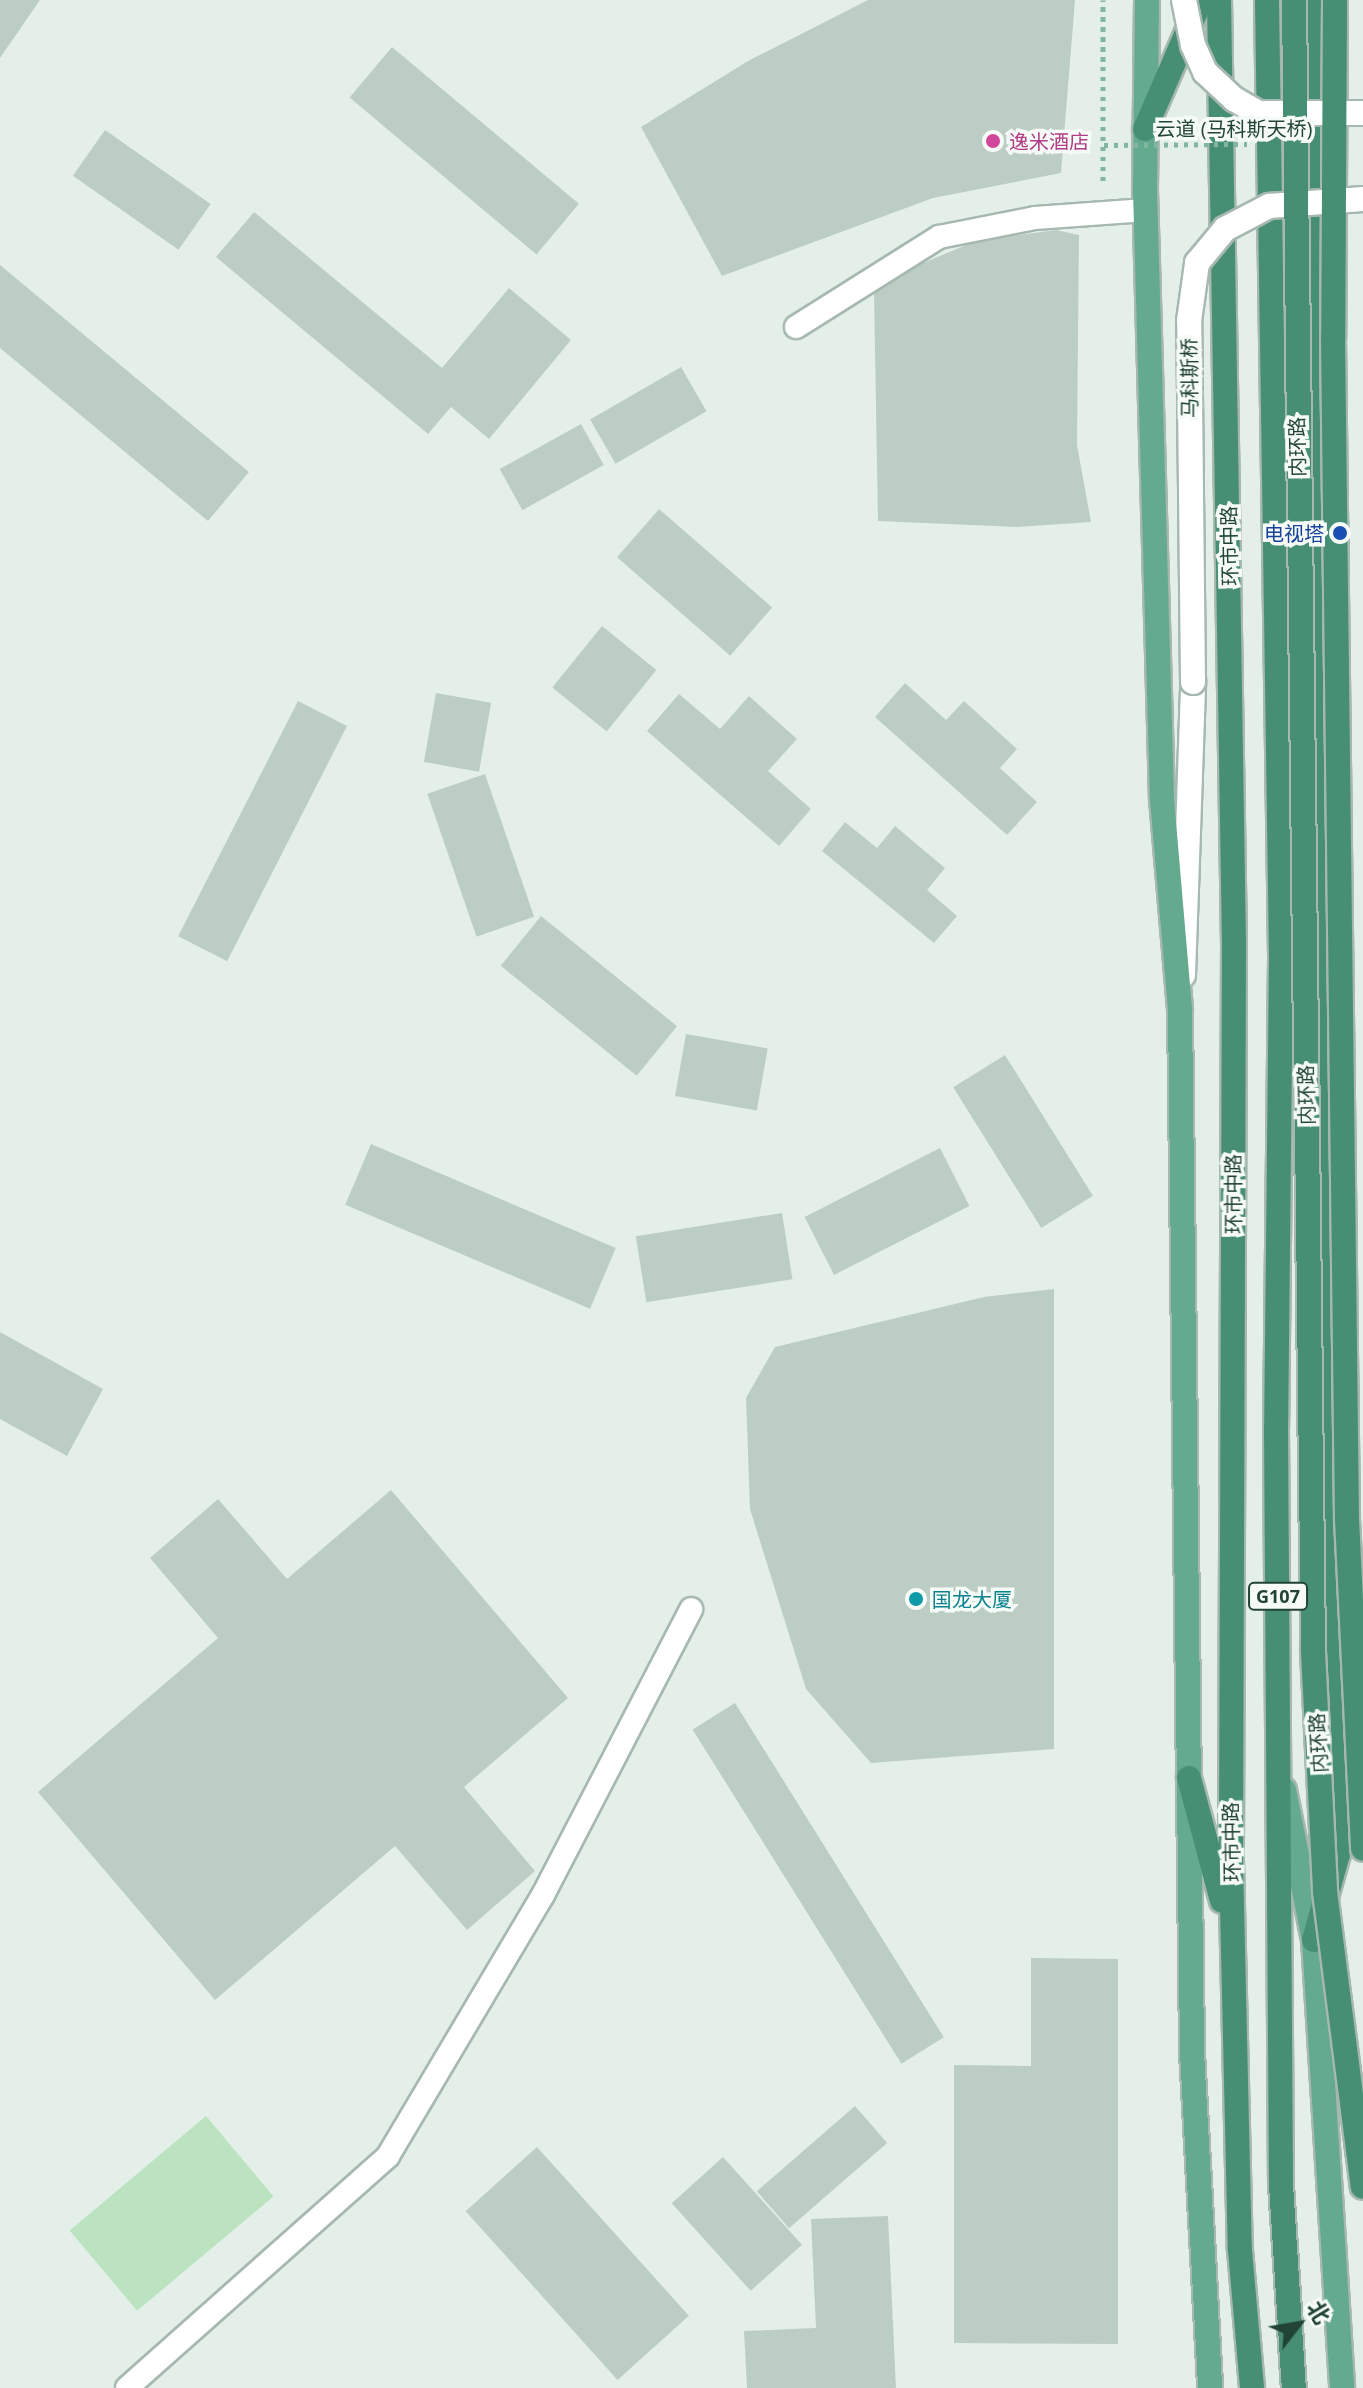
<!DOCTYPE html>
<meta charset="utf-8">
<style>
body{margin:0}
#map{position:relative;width:1363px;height:2388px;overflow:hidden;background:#e4efe9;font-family:"Open Sans","Noto Sans SC",sans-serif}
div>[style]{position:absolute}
.green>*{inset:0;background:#bbe3c0;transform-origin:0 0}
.building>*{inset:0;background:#bccec4;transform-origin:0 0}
.path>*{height:5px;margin-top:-2.5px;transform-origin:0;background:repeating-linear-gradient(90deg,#81b79e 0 4px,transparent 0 10px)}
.roads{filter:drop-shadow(2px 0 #a6b8b0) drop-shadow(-2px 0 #a6b8b0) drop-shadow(0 2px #a6b8b0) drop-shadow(0 -2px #a6b8b0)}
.service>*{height:22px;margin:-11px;padding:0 11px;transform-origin:11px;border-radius:11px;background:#fff}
.tertiary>*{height:24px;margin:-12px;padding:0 12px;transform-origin:12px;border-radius:12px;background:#fff}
.primary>*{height:24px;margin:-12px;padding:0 12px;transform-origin:12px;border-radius:12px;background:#63aa8e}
.trunk>*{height:24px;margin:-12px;padding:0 12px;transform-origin:12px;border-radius:12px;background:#468f74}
.path-bridge>*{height:5px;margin-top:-2.5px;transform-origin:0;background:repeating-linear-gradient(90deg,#81b79e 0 4px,transparent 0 10px)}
.bridges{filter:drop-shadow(2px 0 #a6b8b0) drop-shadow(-2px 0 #a6b8b0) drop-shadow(0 2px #a6b8b0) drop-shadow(0 -2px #a6b8b0)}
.minor-bridge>*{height:24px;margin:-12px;padding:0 12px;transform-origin:12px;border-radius:12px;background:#fff}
.tertiary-bridge>*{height:24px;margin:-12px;padding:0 12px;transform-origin:12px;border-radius:12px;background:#fff}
.trunk-bridge>*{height:24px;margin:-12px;padding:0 12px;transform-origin:12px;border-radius:12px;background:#468f74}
.dots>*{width:22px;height:22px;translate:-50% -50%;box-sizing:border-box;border:4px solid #f6fbf8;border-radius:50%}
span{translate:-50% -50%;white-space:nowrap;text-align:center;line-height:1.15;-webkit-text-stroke:7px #f6fbf8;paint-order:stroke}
.shield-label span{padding:2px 6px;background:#f6fbf8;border:2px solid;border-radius:6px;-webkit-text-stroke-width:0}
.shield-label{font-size:18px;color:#214436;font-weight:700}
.street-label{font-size:20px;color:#214436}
.hotel-label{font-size:20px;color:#b23c85}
.left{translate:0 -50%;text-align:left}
.transit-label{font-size:20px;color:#164399}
.right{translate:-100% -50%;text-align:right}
.culture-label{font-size:20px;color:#0d838f}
.north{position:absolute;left:1259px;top:2284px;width:80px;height:80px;-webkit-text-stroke:6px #f6fbf8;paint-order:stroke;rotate:59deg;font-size:22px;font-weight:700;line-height:32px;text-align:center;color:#214436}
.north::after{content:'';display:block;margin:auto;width:28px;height:36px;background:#214436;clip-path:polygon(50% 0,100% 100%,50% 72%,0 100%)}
</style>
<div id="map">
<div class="green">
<i style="left:206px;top:2116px;width:105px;height:178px;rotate:50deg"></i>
</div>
<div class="building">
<i style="clip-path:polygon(0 0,40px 0,0 58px)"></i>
<i style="clip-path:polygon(868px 0,1075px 0,1061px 173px,933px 198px,722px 276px,641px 127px,748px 61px)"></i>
<i style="left:392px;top:47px;width:244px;height:66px;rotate:40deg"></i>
<i style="left:105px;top:130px;width:129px;height:56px;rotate:35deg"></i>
<i style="clip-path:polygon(254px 212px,442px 368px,509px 288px,571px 340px,489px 439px,451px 407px,428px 434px,216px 257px)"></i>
<i style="clip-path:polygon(1056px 230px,1079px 235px,1077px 445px,1091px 522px,1017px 527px,878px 521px,874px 293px,916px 266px,978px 240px)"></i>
<i style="clip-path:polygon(0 265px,249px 472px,208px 521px,0 348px)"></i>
<i style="left:681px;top:367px;width:51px;height:105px;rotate:60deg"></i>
<i style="left:581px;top:424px;width:47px;height:93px;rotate:61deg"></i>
<i style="left:659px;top:509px;width:150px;height:64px;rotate:41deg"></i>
<i style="left:602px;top:626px;width:70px;height:79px;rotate:39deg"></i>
<i style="clip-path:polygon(905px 683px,946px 720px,964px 701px,1017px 749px,1000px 768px,1037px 802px,1007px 835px,875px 717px)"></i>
<i style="left:436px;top:693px;width:56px;height:70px;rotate:10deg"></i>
<i style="clip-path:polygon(679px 694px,720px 729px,749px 696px,797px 739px,768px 771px,811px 809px,779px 846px,647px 731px)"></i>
<i style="left:298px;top:701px;width:55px;height:264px;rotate:27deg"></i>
<i style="left:485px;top:774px;width:151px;height:61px;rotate:71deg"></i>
<i style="clip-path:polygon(845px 822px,877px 848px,895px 826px,945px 868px,927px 890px,957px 916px,934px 943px,822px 851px)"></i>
<i style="left:541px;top:916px;width:175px;height:64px;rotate:39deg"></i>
<i style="left:686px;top:1034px;width:83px;height:63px;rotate:10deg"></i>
<i style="left:1005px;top:1055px;width:166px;height:61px;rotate:58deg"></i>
<i style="left:371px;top:1144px;width:266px;height:66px;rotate:23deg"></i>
<i style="left:940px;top:1148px;width:65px;height:152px;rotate:63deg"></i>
<i style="left:782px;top:1213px;width:67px;height:148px;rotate:81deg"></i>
<i style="clip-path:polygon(1054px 1289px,1054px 1749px,871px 1763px,806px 1689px,750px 1509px,746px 1398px,775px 1347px,984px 1297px)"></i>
<i style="clip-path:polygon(0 1332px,103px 1389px,67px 1456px,0 1419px)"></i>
<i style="clip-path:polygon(391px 1490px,568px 1698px,464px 1787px,535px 1871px,467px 1930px,395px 1846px,215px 2000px,38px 1792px,218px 1638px,150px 1558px,218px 1499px,287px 1579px)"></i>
<i style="left:735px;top:1703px;width:394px;height:50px;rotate:58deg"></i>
<i style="clip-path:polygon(1031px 1958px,1118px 1959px,1118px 2344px,954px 2343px,954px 2065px,1031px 2066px)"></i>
<i style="left:855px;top:2106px;width:49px;height:130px;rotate:49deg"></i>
<i style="left:537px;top:2147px;width:227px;height:96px;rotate:48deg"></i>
<i style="left:723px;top:2157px;width:118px;height:69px;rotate:48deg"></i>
<i style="clip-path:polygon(888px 2216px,896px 2388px,747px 2388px,744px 2331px,816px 2328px,811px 2219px)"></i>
</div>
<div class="path">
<i style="left:1103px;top:181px;width:181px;rotate:-90deg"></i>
</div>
<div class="roads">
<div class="service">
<i style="left:796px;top:327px;width:169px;rotate:-32.2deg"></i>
<i style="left:939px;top:237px;width:98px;rotate:-11.2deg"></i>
<i style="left:1035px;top:218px;width:111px;rotate:-4.1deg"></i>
<i style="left:127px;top:2388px;width:349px;rotate:-41.6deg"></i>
<i style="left:388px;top:2156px;width:304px;rotate:-59.3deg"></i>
<i style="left:543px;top:1895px;width:322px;rotate:-62.6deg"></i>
</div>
<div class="tertiary">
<i style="left:1183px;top:975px;width:293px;rotate:-88deg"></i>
</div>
<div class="primary">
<i style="left:1147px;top:0;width:190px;rotate:90.6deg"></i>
<i style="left:1145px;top:190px;width:609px;rotate:88.4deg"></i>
<i style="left:1162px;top:799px;width:210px;rotate:85.1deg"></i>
<i style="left:1180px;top:1008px;width:1044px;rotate:89.34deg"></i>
<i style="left:1192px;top:2052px;width:336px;rotate:86.9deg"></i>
<i style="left:1284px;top:1790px;width:153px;rotate:78.7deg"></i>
<i style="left:1314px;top:1940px;width:449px;rotate:86.4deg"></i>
</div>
<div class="trunk">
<i style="left:1219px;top:0;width:943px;rotate:89.09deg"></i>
<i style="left:1234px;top:943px;width:918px;rotate:90.19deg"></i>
<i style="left:1231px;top:1861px;width:389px;rotate:88.7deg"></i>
<i style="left:1240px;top:2250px;width:139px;rotate:85deg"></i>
<i style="left:1267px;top:0;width:959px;rotate:89.16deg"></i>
<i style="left:1281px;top:959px;width:470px;rotate:90.6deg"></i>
<i style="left:1276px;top:1429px;width:755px;rotate:89.62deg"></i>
<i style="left:1281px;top:2184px;width:204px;rotate:86.4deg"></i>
<i style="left:1145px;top:129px;width:141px;rotate:-66.5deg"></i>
<i style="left:1189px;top:1778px;width:127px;rotate:75deg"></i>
<i style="left:1314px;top:1940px;width:89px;rotate:-74.4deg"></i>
<i style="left:1338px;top:1854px;width:1261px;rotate:-90.95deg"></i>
<i style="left:1317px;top:593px;width:593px;rotate:-90.1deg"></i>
</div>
</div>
<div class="path-bridge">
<i style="left:1104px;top:145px;width:143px;rotate:-0.4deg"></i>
</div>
<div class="bridges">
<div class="minor-bridge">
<i style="left:1184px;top:0;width:46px;rotate:78.7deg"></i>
<i style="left:1193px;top:45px;width:30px;rotate:66deg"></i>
<i style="left:1205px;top:72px;width:40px;rotate:43deg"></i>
<i style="left:1234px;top:99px;width:28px;rotate:30deg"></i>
<i style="left:1258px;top:113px;width:105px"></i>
</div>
<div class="tertiary-bridge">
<i style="left:1193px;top:682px;width:361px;rotate:-90.6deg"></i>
<i style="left:1189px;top:321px;width:59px;rotate:-82.1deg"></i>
<i style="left:1197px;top:263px;width:44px;rotate:-50.5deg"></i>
<i style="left:1225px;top:229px;width:50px;rotate:-27.6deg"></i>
<i style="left:1269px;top:206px;width:94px;rotate:-4.3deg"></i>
</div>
<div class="trunk-bridge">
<i style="left:1294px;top:0;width:1652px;rotate:89.34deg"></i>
<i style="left:1313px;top:1652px;width:240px;rotate:87.1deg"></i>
<i style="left:1325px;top:1892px;width:297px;rotate:82.7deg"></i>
<i style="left:1335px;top:0;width:338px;rotate:90.3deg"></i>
<i style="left:1333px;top:338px;width:1181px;rotate:89.32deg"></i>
<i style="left:1347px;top:1519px;width:330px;rotate:87.2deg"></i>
</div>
</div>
<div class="dots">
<i style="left:993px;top:141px;background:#d1479c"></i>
<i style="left:1340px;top:533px;background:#1a4fb4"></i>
<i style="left:916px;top:1599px;background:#0f9aa8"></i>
</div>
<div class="shield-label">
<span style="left:1278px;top:1596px">G107</span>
</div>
<div class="street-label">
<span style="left:1234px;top:128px">云道 (马科斯天桥)</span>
<span style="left:1189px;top:378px;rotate:-90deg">马科斯桥</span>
<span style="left:1297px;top:447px;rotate:-91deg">内环路</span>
<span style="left:1229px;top:546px;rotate:-91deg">环市中路</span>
<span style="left:1306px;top:1095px;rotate:-91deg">内环路</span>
<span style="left:1233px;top:1194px;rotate:-90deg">环市中路</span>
<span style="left:1318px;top:1743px;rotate:-93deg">内环路</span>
<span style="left:1231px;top:1842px;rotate:-91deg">环市中路</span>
</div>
<div class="hotel-label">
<span class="left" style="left:1009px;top:141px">逸米酒店</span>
</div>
<div class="transit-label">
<span class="right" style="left:1324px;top:533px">电视塔</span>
</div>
<div class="culture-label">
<span class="left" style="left:932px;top:1599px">国龙大厦</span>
</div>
<div class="north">北</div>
</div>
